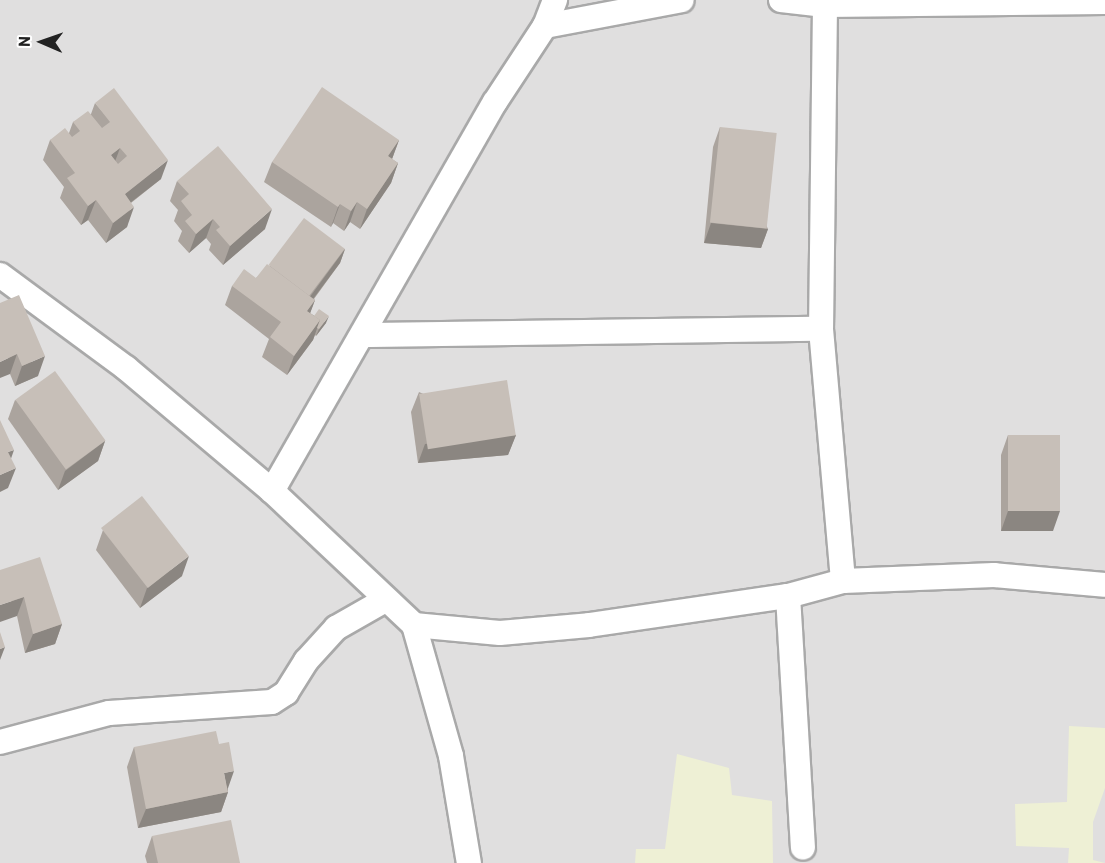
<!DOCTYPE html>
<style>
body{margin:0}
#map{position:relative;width:1105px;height:863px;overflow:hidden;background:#f2efe9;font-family:Barlow,sans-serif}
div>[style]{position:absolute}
.residential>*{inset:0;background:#e0dfdf;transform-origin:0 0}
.farmland>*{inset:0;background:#eef0d5}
.roads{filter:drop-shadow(2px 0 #a9a9a9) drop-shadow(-2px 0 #a9a9a9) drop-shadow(0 2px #a9a9a9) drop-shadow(0 -2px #a9a9a9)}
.street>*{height:24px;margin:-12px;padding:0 12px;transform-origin:12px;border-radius:12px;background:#fff}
.wall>*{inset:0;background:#aba49e}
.shaded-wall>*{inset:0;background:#8b8681}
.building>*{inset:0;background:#c7bfb8;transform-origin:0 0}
span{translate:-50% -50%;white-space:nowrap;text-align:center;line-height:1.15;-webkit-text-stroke:5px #fff;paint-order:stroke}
.north{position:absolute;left:12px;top:12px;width:60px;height:60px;-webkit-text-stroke:4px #fff;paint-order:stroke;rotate:272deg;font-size:16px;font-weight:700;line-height:24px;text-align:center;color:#222}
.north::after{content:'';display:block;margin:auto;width:21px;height:27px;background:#222;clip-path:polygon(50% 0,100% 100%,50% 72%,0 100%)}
</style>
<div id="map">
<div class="residential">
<i style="left:0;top:0;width:1105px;height:863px"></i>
</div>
<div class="farmland">
<i style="clip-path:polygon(1069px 726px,1105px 728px,1105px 788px,1093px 822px,1093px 860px,1105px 863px,1068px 863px,1069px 848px,1016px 846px,1015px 804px,1067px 802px)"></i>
<i style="clip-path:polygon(677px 754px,729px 768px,732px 795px,772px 801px,773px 863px,635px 863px,636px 849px,665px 849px)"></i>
</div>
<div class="roads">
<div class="street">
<i style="left:781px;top:0;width:44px;rotate:6.5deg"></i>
<i style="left:825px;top:5px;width:280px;rotate:-0.6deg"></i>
<i style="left:825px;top:5px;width:324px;rotate:90.7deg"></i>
<i style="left:821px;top:329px;width:253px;rotate:85deg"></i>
<i style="left:545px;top:26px;width:139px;rotate:-10.7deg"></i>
<i style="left:0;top:275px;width:157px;rotate:36.4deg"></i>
<i style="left:126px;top:368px;width:191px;rotate:40.1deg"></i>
<i style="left:272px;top:491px;width:195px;rotate:43.3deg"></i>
<i style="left:414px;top:625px;width:136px;rotate:74.2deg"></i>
<i style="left:451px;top:756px;width:109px;rotate:80.5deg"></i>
<i style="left:365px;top:335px;width:456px;rotate:-0.8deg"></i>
<i style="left:272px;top:491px;width:448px;rotate:-60.2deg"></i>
<i style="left:495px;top:102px;width:91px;rotate:-56.7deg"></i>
<i style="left:545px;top:26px;width:28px;rotate:-69deg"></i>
<i style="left:788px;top:596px;width:252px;rotate:86.6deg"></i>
<i style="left:414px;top:625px;width:86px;rotate:5.3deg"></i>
<i style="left:500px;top:633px;width:89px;rotate:-5.1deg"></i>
<i style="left:589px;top:625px;width:201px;rotate:-8.3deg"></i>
<i style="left:788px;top:596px;width:57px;rotate:-15.3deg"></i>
<i style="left:843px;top:581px;width:151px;rotate:-2.3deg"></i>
<i style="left:994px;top:575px;width:111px;rotate:5.1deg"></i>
<i style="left:0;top:742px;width:113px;rotate:-14.9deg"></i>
<i style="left:109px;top:713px;width:163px;rotate:-3.9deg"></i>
<i style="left:272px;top:702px;width:17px;rotate:-33deg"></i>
<i style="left:286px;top:693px;width:38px;rotate:-58deg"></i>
<i style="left:306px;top:661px;width:45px;rotate:-47.7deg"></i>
<i style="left:336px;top:628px;width:56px;rotate:-29.7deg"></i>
</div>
</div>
<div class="wall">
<i style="clip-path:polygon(95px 103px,161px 179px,131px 203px,127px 227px,106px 243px,88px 220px,81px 225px,60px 198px,64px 187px,43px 160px,50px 140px,69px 133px,73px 122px,91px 114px)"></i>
<i style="clip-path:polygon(720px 127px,768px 229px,761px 248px,704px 243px,713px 147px)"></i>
<i style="clip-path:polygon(399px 140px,392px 159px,398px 163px,391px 183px,360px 229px,350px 222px,344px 231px,333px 223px,331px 227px,264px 182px,272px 162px)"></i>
<i style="clip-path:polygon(177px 181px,265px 229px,223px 265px,209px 250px,211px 244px,206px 238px,189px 253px,178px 241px,182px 231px,174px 221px,178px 210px,170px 201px)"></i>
<i style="clip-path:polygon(345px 249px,340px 263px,314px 299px,315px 300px,310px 313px,326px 323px,316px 336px,315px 335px,313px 340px,287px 375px,262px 357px,269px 339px,225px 305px,232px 286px,256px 278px,270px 266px)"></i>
<i style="clip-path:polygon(0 303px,38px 376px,15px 386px,10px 374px)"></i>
<i style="clip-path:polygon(419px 392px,516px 435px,508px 455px,418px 463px,411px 412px)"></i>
<i style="clip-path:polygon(15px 400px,105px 441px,98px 461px,58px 490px,8px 419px)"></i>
<i style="clip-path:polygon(1008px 435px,1053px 531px,1001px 531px,1001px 455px)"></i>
<i style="clip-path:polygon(103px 530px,182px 576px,140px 608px,96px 550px)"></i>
<i style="clip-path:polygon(0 570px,62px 624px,55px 644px,25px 653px,17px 616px)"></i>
<i style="clip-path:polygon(134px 747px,228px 789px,228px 792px,221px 812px,138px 828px,127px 767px)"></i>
<i style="clip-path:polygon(152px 836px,240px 863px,147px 863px,145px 856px)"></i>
</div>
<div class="shaded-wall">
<i style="clip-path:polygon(399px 140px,392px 159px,388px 156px)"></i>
<i style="clip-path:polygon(120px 148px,113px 167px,111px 155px)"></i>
<i style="clip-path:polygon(168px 160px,161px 179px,117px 213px,125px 194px)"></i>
<i style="clip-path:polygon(398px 163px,391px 183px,360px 229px,367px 209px)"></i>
<i style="clip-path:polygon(96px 200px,88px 220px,81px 225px,88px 206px)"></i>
<i style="clip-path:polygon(357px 202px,350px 222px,344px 231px,351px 211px)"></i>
<i style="clip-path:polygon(340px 204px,333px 223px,331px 227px,338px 207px)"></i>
<i style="clip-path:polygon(134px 207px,127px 227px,106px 243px,113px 223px)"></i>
<i style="clip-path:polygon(272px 209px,265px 229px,223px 265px,230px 246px)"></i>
<i style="clip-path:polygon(213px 219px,206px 238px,189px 253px,196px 234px)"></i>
<i style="clip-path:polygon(711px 223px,768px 229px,761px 248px,704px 243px)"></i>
<i style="clip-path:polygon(345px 249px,340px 263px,304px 311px,309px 298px)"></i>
<i style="clip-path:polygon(315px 300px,308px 319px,307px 311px)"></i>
<i style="clip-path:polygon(329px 316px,326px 323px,316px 336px,319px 329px)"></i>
<i style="clip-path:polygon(320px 320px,313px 340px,287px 375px,294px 356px)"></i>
<i style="clip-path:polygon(17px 354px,10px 374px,0 378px,0 362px)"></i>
<i style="clip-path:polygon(45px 356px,38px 376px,15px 386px,22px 366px)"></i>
<i style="clip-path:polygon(516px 435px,508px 455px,418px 463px,425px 444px)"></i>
<i style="clip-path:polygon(105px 441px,98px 461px,58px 490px,65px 471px)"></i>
<i style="clip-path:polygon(14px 450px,7px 470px,8px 452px)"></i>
<i style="clip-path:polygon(16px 468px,8px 488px,0 492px,0 475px)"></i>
<i style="clip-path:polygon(1008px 511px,1060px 511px,1053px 531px,1001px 531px)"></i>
<i style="clip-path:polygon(189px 556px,182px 576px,140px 608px,147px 588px)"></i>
<i style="clip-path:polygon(24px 597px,17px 616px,0 622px,0 605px)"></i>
<i style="clip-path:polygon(62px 624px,55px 644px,25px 653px,33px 634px)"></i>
<i style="clip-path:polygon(5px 647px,0 660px,0 649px)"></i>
<i style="clip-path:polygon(234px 771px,227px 791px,224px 773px)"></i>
<i style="clip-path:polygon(228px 792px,221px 812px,138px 828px,146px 809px)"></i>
</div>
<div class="building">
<i style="clip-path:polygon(322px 87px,399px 140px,388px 156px,398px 163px,367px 209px,357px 202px,351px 211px,340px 204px,338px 207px,272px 162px)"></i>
<i style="clip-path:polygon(evenodd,114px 88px,168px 160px,125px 194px,134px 207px,113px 223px,96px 200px,88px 206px,67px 178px,75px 173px,50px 140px,65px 128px,72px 137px,80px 131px,73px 122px,88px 111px,102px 128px,110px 122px,95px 103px,114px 88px,120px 148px,127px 156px,118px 164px,111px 155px,120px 148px)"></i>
<i style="left:720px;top:127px;width:57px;height:96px;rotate:6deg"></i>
<i style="clip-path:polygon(218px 146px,272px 209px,230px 246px,216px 230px,220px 227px,213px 219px,196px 234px,185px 221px,192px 215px,181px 201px,189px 194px,177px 181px)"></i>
<i style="left:304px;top:218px;width:51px;height:59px;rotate:37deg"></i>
<i style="clip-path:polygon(267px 264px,315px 300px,307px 311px,320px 320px,294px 356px,270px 337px,281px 322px,232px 286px,244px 269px,256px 278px)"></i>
<i style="clip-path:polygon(19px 295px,45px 356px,22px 366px,17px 354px,0 362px,0 303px)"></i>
<i style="clip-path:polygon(319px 309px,329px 316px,319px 329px,317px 328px,320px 320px,314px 316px)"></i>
<i style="left:55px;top:371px;width:86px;height:49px;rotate:54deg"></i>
<i style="left:507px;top:380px;width:56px;height:89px;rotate:81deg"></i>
<i style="clip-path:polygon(0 420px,14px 450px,8px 452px,16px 468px,0 475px)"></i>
<i style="left:1008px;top:435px;width:52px;height:76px"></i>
<i style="left:142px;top:496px;width:76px;height:52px;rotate:52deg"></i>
<i style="clip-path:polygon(40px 557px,62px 624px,33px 634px,24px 597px,0 605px,0 570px)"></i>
<i style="clip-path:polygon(0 632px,5px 647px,0 649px)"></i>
<i style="clip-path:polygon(216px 731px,219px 744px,229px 742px,234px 771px,224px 773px,228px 792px,146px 809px,134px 747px)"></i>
<i style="clip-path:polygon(231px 820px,240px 863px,158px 863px,152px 836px)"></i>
</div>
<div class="north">N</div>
</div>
